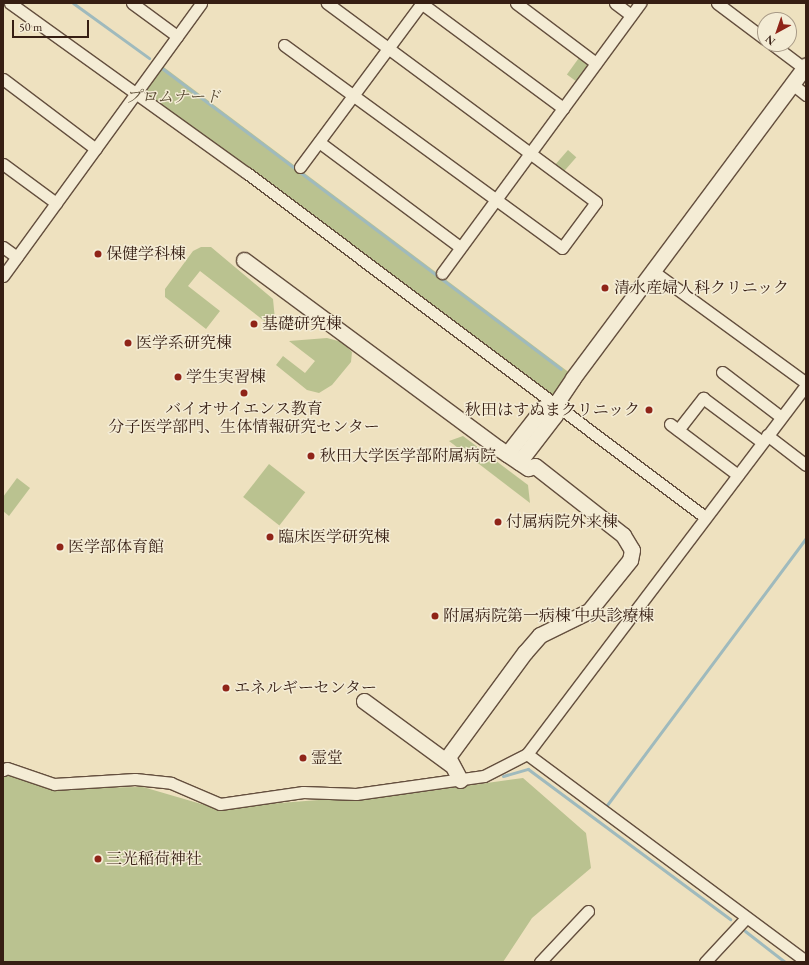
<!DOCTYPE html>
<meta charset="utf-8">
<style>
body{margin:0}
#map{position:relative;width:809px;height:965px;overflow:hidden;background:#eee1bf;font-family:"EB Garamond","Noto Serif JP",serif}
div>[style]{position:absolute}
.green>*{inset:0;background:#bac290;transform-origin:0 0}
.stream>*{height:3px;margin:-1.5px;padding:0 1.5px;transform-origin:1.5px;border-radius:1.5px;background:#9fbabd}
.roads{filter:drop-shadow(1px 0 #644f3e) drop-shadow(-1px 0 #644f3e) drop-shadow(0 1px #644f3e) drop-shadow(0 -1px #644f3e)}
.street>*{height:11px;margin:-5.5px;padding:0 5.5px;transform-origin:5.5px;border-radius:5.5px;background:#f4ecd5}
.secondary>*{height:15px;margin:-7.5px;padding:0 7.5px;transform-origin:7.5px;border-radius:7.5px;background:#f4ecd5}
.dots>*{width:11px;height:11px;translate:-50% -50%;box-sizing:border-box;border:2px solid #f4ecd5;border-radius:50%}
span{translate:-50% -50%;white-space:nowrap;text-align:center;line-height:1.15;-webkit-text-stroke:3px #f4ecd5;paint-order:stroke}
.park-label{font-size:16px;color:#5e4f38;font-style:italic}
.poi-label{font-size:16px;color:#361e13}
.left{translate:0 -50%;text-align:left}
.right{translate:-100% -50%;text-align:right}
.frame{position:absolute;inset:0;border:4px solid #361e13;pointer-events:none}
.north{position:absolute;left:757px;top:12px;width:40px;height:40px;box-sizing:border-box;background:#f4ecd5;border:1px solid #a89a87;border-radius:50%;rotate:220deg;font-size:11px;font-weight:700;line-height:16px;text-align:center;color:#361e13}
.north::after{content:'';display:block;margin:auto;width:14px;height:18px;background:#8f2418;clip-path:polygon(50% 0,100% 100%,50% 72%,0 100%)}
.scale{position:absolute;left:12px;top:20px;width:77px;height:18px;box-sizing:border-box;border:2px solid #361e13;border-top:0;padding-left:5px;font-size:12px;line-height:14px;white-space:nowrap;color:#361e13;-webkit-text-stroke:3px #f4ecd5;paint-order:stroke}
</style>
<div id="map">
<div class="green">
<i style="left:581px;top:55px;width:14px;height:24px;rotate:36deg"></i>
<i style="left:157px;top:62px;width:516px;height:37px;rotate:37deg"></i>
<i style="left:568px;top:150px;width:11px;height:19px;rotate:41deg"></i>
<i style="clip-path:polygon(201px 247px,211px 247px,273px 299px,276px 330px,200px 271px,188px 286px,220px 311px,206px 329px,165px 297px,165px 289px,193px 251px)"></i>
<i style="clip-path:polygon(327px 338px,342px 342px,352px 352px,351px 362px,332px 385px,319px 393px,307px 390px,276px 365px,283px 356px,305px 373px,315px 361px,289px 341px)"></i>
<i style="clip-path:polygon(463px 436px,528px 485px,530px 503px,449px 441px)"></i>
<i style="left:269px;top:464px;width:46px;height:42px;rotate:38deg"></i>
<i style="clip-path:polygon(17px 478px,30px 488px,9px 516px,3px 511px,3px 497px)"></i>
<i style="clip-path:polygon(4px 773px,69px 788px,143px 787px,215px 808px,422px 792px,523px 778px,586px 833px,591px 868px,532px 918px,503px 962px,3px 962px)"></i>
</div>
<div class="stream">
<i style="left:73px;top:3px;width:94px;rotate:35.9deg"></i>
<i style="left:159px;top:66px;width:503px;rotate:37.01deg"></i>
<i style="left:503px;top:776px;width:26px;rotate:-16deg"></i>
<i style="left:528px;top:769px;width:252px;rotate:36.6deg"></i>
<i style="left:607px;top:805px;width:333px;rotate:-53.3deg"></i>
<i style="left:745px;top:931px;width:51px;rotate:37.8deg"></i>
</div>
<div class="roads">
<div class="street">
<i style="left:10px;top:3px;width:292px;rotate:35.7deg"></i>
<i style="left:247px;top:173px;width:573px;rotate:36.91deg"></i>
<i style="left:132px;top:3px;width:56px;rotate:36.3deg"></i>
<i style="left:421px;top:3px;width:177px;rotate:36.5deg"></i>
<i style="left:516px;top:3px;width:100px;rotate:36.9deg"></i>
<i style="left:615px;top:3px;width:20px;rotate:37deg"></i>
<i style="left:717px;top:3px;width:60px;rotate:36.9deg"></i>
<i style="left:772px;top:44px;width:40px;rotate:37deg"></i>
<i style="left:284px;top:45px;width:344px;rotate:36.1deg"></i>
<i style="left:562px;top:248px;width:57px;rotate:-53.5deg"></i>
<i style="left:596px;top:202px;width:335px;rotate:-143.5deg"></i>
<i style="left:3px;top:79px;width:116px;rotate:37deg"></i>
<i style="left:792px;top:84px;width:18px;rotate:38deg"></i>
<i style="left:319px;top:142px;width:176px;rotate:36.7deg"></i>
<i style="left:3px;top:164px;width:66px;rotate:36.3deg"></i>
<i style="left:300px;top:167px;width:204px;rotate:-53.4deg"></i>
<i style="left:3px;top:247px;width:17px;rotate:36deg"></i>
<i style="left:654px;top:272px;width:188px;rotate:36.1deg"></i>
<i style="left:442px;top:273px;width:335px;rotate:-53.7deg"></i>
<i style="left:3px;top:276px;width:337px;rotate:-54deg"></i>
<i style="left:722px;top:372px;width:74px;rotate:37.3deg"></i>
<i style="left:670px;top:424px;width:85px;rotate:36.9deg"></i>
<i style="left:678px;top:430px;width:41px;rotate:-52deg"></i>
<i style="left:703px;top:398px;width:74px;rotate:36.7deg"></i>
<i style="left:767px;top:435px;width:49px;rotate:37.6deg"></i>
<i style="left:527px;top:754px;width:347px;rotate:36.6deg"></i>
<i style="left:3px;top:770px;width:4px;rotate:-27deg"></i>
<i style="left:7px;top:768px;width:50px;rotate:18.8deg"></i>
<i style="left:54px;top:784px;width:81px;rotate:-3.5deg"></i>
<i style="left:135px;top:779px;width:36px;rotate:6deg"></i>
<i style="left:171px;top:783px;width:53px;rotate:23.2deg"></i>
<i style="left:220px;top:804px;width:84px;rotate:-8.2deg"></i>
<i style="left:303px;top:792px;width:53px;rotate:2.2deg"></i>
<i style="left:356px;top:794px;width:129px;rotate:-8deg"></i>
<i style="left:484px;top:776px;width:48px;rotate:-27.1deg"></i>
<i style="left:527px;top:754px;width:463px;rotate:-52.9deg"></i>
<i style="left:540px;top:962px;width:70px;rotate:-46.7deg"></i>
<i style="left:705px;top:962px;width:60px;rotate:-47deg"></i>
</div>
<div class="secondary">
<i style="left:244px;top:260px;width:316px;rotate:36.5deg"></i>
<i style="left:498px;top:448px;width:36px;rotate:34deg"></i>
<i style="left:528px;top:468px;width:7px;rotate:-16deg"></i>
<i style="left:535px;top:466px;width:112px;rotate:38.1deg"></i>
<i style="left:623px;top:535px;width:17px;rotate:59deg"></i>
<i style="left:632px;top:550px;width:10px;rotate:101deg"></i>
<i style="left:630px;top:560px;width:65px;rotate:128.8deg"></i>
<i style="left:589px;top:611px;width:55px;rotate:153.9deg"></i>
<i style="left:540px;top:635px;width:23px;rotate:131deg"></i>
<i style="left:525px;top:652px;width:130px;rotate:126.3deg"></i>
<i style="left:448px;top:757px;width:26px;rotate:62deg"></i>
<i style="left:507px;top:454px;width:58px;rotate:-52deg"></i>
<i style="left:543px;top:408px;width:10px"></i>
<i style="left:519px;top:462px;width:59px;rotate:-52.5deg"></i>
<i style="left:555px;top:415px;width:7px;rotate:-106deg"></i>
<i style="left:553px;top:408px;width:36px;rotate:-56deg"></i>
<i style="left:573px;top:378px;width:390px;rotate:-53.3deg"></i>
<i style="left:364px;top:701px;width:107px;rotate:36.2deg"></i>
</div>
</div>
<div class="dots">
<i style="left:98px;top:254px;background:#8f2418"></i>
<i style="left:605px;top:288px;background:#8f2418"></i>
<i style="left:254px;top:324px;background:#8f2418"></i>
<i style="left:128px;top:343px;background:#8f2418"></i>
<i style="left:178px;top:377px;background:#8f2418"></i>
<i style="left:244px;top:393px;background:#8f2418"></i>
<i style="left:649px;top:410px;background:#8f2418"></i>
<i style="left:311px;top:456px;background:#8f2418"></i>
<i style="left:498px;top:522px;background:#8f2418"></i>
<i style="left:270px;top:537px;background:#8f2418"></i>
<i style="left:60px;top:547px;background:#8f2418"></i>
<i style="left:435px;top:616px;background:#8f2418"></i>
<i style="left:226px;top:688px;background:#8f2418"></i>
<i style="left:303px;top:758px;background:#8f2418"></i>
<i style="left:98px;top:859px;background:#8f2418"></i>
</div>
<div class="park-label">
<span style="left:173px;top:97px">プロムナード</span>
</div>
<div class="poi-label">
<span class="left" style="left:106px;top:254px">保健学科棟</span>
<span class="left" style="left:614px;top:288px">清水産婦人科クリニック</span>
<span class="left" style="left:262px;top:324px">基礎研究棟</span>
<span class="left" style="left:136px;top:343px">医学系研究棟</span>
<span class="left" style="left:186px;top:377px">学生実習棟</span>
<span style="left:244px;top:418px">バイオサイエンス教育<br>分子医学部門、生体情報研究センター</span>
<span class="right" style="left:640px;top:410px">秋田はすぬまクリニック</span>
<span class="left" style="left:320px;top:456px">秋田大学医学部附属病院</span>
<span class="left" style="left:506px;top:522px">付属病院外来棟</span>
<span class="left" style="left:278px;top:537px">臨床医学研究棟</span>
<span class="left" style="left:68px;top:547px">医学部体育館</span>
<span class="left" style="left:443px;top:616px">附属病院第一病棟 中央診療棟</span>
<span class="left" style="left:234px;top:688px">エネルギーセンター</span>
<span class="left" style="left:311px;top:758px">霊堂</span>
<span class="left" style="left:106px;top:859px">三光稲荷神社</span>
</div>
<div class="frame"></div>
<div class="north">N</div>
<div class="scale">50 m</div>
</div>
